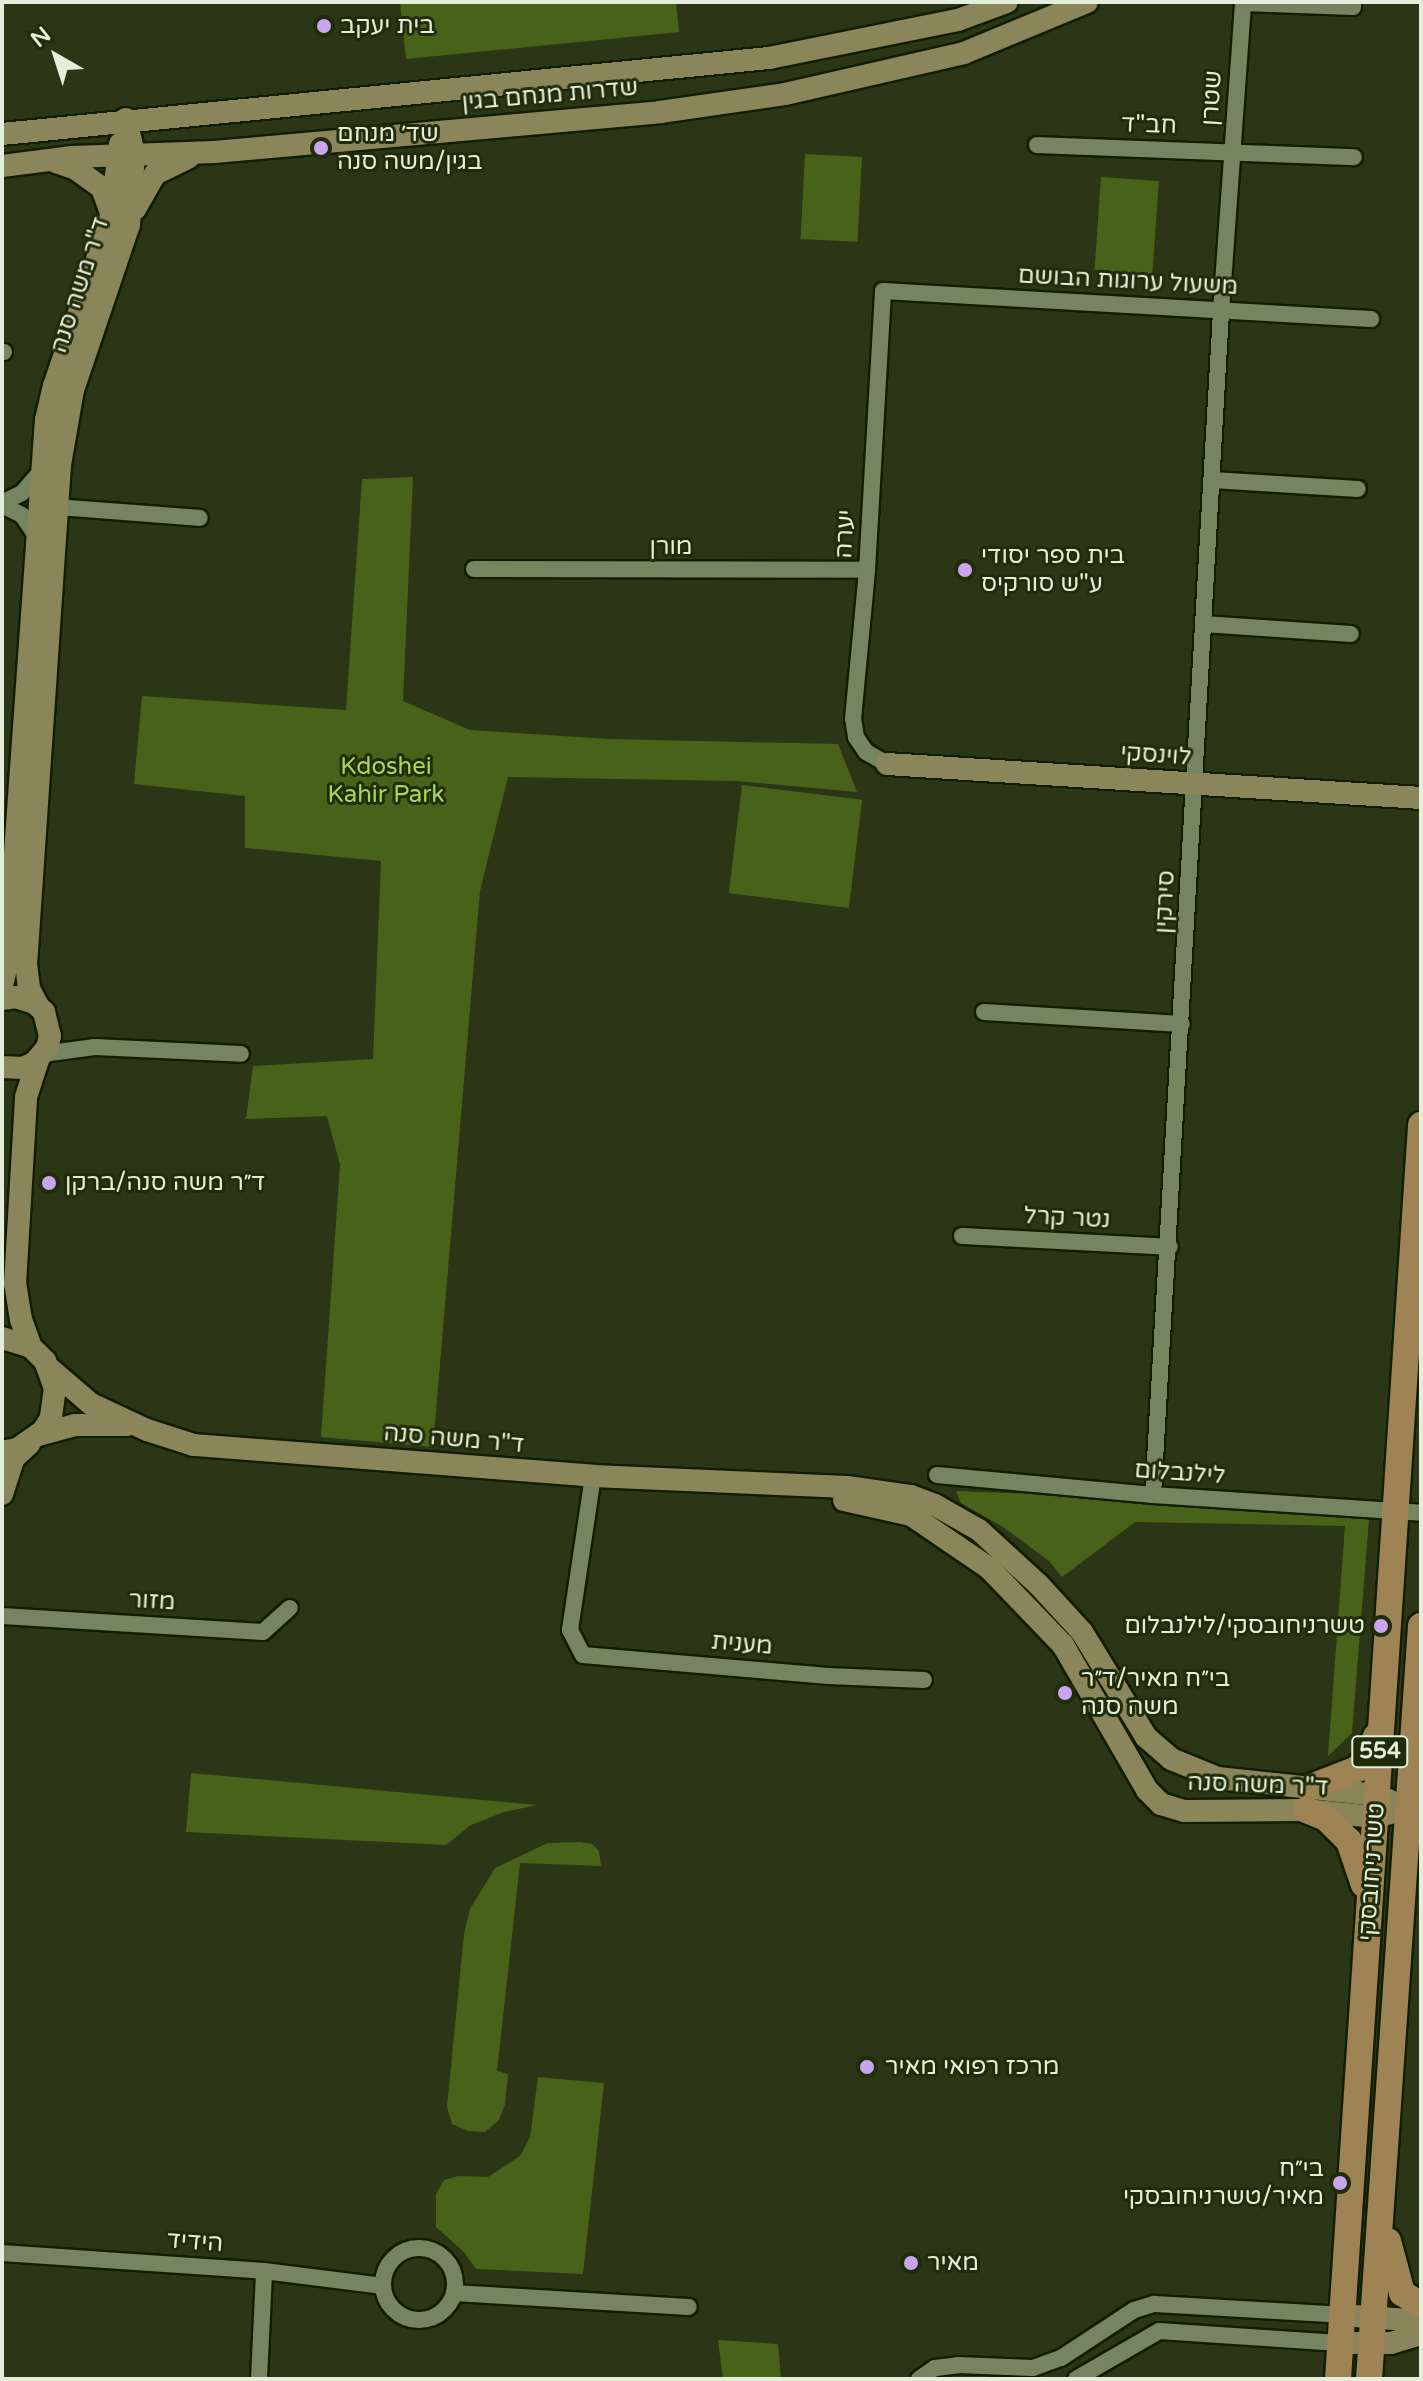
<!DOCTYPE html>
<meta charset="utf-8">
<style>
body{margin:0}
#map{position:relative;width:1423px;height:2381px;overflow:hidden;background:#2a3615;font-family:"Varela Round","Noto Sans Hebrew",sans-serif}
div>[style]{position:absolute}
.green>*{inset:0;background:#496219;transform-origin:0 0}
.roads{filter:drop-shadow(2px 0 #121d00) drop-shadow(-2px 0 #121d00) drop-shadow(0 2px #121d00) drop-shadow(0 -2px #121d00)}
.street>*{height:16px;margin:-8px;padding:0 8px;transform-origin:8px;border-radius:8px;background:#768561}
.street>.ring{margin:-8px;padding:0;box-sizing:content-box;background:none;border:16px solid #768561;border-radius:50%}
.secondary>*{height:22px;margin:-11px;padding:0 11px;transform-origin:11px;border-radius:11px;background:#8a855a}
.primary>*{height:26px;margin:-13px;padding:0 13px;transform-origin:13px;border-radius:13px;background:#9e8454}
.dots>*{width:22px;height:22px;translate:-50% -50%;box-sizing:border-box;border:4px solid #202c0a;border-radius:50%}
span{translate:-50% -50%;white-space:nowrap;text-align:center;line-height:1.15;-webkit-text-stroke:6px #202c0a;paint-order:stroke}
.shield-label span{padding:2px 6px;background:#202c0a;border:2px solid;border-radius:6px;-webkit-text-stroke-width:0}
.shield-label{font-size:22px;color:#e5eeda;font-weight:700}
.poi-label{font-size:24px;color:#e5eeda}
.left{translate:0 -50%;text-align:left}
.right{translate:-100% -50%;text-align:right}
.street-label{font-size:24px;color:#e5eeda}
.park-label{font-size:24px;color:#a8d951}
.frame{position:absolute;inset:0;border:4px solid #e5eeda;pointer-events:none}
.north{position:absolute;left:16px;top:16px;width:80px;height:80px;-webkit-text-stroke:6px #202c0a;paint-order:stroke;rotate:321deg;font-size:22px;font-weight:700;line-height:32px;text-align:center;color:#e5eeda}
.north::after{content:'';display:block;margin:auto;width:28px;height:36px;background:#e5eeda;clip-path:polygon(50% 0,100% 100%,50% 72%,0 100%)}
</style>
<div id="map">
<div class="green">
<i style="clip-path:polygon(400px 2px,676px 2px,679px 32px,406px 59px)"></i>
<i style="left:805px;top:154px;width:57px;height:85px;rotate:3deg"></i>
<i style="left:1101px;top:177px;width:58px;height:93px;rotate:4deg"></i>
<i style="clip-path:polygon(413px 477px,403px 701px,470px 730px,609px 739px,838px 744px,857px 792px,736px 781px,508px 777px,480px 891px,433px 1447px,321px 1437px,340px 1165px,327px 1116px,246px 1119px,253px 1066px,373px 1059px,381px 861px,245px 848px,245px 796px,134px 784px,142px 696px,346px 710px,362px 479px)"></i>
<i style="left:742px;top:785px;width:121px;height:109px;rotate:7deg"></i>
<i style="clip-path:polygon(956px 1491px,1370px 1507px,1352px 1733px,1328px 1756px,1345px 1526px,1135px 1522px,1062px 1577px,1049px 1561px,1003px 1527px,961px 1503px)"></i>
<i style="clip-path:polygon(191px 1773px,537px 1805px,504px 1812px,471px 1825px,446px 1845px,186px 1832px)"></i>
<i style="clip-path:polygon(580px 1842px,592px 1844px,599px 1851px,601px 1866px,520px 1863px,497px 2071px,508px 2074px,505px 2104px,499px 2120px,485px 2132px,468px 2131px,452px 2124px,447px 2107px,464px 1934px,470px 1909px,495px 1868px,548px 1843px)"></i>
<i style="clip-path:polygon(538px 2077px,604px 2083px,583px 2274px,476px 2269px,464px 2252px,436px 2227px,436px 2194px,444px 2180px,458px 2176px,488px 2177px,520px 2156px,530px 2137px)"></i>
<i style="clip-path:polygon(718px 2340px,778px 2344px,781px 2379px,723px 2379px)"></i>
</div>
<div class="roads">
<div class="street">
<i style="left:1037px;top:145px;width:317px;rotate:2.2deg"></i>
<i style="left:2px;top:352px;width:2px"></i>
<i style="left:1212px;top:480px;width:146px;rotate:3.5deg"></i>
<i style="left:2px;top:503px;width:22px;rotate:-27deg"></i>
<i style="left:22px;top:493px;width:28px;rotate:-49deg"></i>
<i style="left:2px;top:505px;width:22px;rotate:27deg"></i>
<i style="left:22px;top:515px;width:25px;rotate:56deg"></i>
<i style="left:57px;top:507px;width:143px;rotate:4.4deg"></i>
<i style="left:474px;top:569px;width:393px;rotate:0.1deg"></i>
<i style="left:1204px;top:624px;width:147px;rotate:3.9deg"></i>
<i style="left:887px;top:764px;width:24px;rotate:-150deg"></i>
<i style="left:866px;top:752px;width:18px;rotate:-124deg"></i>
<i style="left:856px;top:737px;width:18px;rotate:-99deg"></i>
<i style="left:853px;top:719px;width:150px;rotate:-84.6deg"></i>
<i style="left:867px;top:570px;width:279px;rotate:-86.7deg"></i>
<i style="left:883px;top:291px;width:489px;rotate:3.3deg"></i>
<i style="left:984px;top:1012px;width:198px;rotate:3.5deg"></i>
<i style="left:43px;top:1054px;width:52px;rotate:-7.7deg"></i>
<i style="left:95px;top:1047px;width:146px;rotate:2.7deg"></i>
<i style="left:962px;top:1236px;width:208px;rotate:3deg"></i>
<i style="left:937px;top:1475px;width:217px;rotate:5.3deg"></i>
<i style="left:1153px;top:1495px;width:269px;rotate:3.8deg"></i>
<i style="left:593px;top:1476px;width:156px;rotate:98.5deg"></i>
<i style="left:570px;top:1630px;width:28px;rotate:63deg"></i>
<i style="left:583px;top:1655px;width:246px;rotate:4.9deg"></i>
<i style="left:828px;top:1676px;width:96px;rotate:2.4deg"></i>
<i style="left:1153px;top:1495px;width:1186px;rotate:-86.71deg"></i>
<i style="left:1221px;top:311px;width:309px;rotate:-85.9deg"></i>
<i style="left:1243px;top:3px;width:110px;rotate:2.1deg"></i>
<i style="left:1353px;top:7px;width:5px;rotate:-90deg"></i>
<i style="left:2px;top:1616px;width:261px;rotate:3.5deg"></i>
<i style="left:263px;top:1632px;width:36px;rotate:-42deg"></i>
<i class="ring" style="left:383px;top:2248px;width:56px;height:56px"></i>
<i style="left:2px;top:2253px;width:263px;rotate:3.9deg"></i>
<i style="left:264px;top:2271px;width:120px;rotate:7.2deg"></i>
<i style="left:454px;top:2293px;width:235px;rotate:3.4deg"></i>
<i style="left:259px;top:2379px;width:108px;rotate:-87.3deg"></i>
<i style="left:919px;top:2379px;width:19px;rotate:-35deg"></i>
<i style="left:935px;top:2368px;width:23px;rotate:-7deg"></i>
<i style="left:958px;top:2365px;width:75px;rotate:2.3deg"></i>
<i style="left:1033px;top:2368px;width:30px;rotate:-20deg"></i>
<i style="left:1061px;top:2358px;width:87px;rotate:-33.3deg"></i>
<i style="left:1134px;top:2310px;width:21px;rotate:-17deg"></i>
<i style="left:1154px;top:2304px;width:188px;rotate:3.3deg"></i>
<i style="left:1076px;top:2379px;width:96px;rotate:-30deg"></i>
<i style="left:1159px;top:2331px;width:181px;rotate:3.8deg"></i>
</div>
<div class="secondary">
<i style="left:2px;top:134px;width:771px;rotate:-5.66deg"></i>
<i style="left:769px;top:58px;width:193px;rotate:-11.4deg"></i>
<i style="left:958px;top:20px;width:52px;rotate:-20.2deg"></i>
<i style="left:56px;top:162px;width:21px;rotate:19deg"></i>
<i style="left:76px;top:169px;width:32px;rotate:36deg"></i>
<i style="left:102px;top:188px;width:23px;rotate:70deg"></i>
<i style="left:2px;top:166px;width:71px;rotate:-7.3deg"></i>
<i style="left:72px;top:157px;width:142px;rotate:-2deg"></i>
<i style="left:214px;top:152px;width:448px;rotate:-5.1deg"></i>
<i style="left:660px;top:112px;width:126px;rotate:-8.2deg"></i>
<i style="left:785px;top:94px;width:184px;rotate:-12.9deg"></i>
<i style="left:964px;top:53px;width:133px;rotate:-22.5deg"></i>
<i style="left:135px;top:209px;width:40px;rotate:-60.3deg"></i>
<i style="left:155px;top:174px;width:37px;rotate:-26deg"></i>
<i style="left:887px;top:764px;width:535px;rotate:3.64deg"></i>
<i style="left:2px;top:985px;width:21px;rotate:-76deg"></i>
<i style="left:7px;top:965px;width:546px;rotate:-85.91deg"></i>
<i style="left:46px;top:420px;width:35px;rotate:-77deg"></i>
<i style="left:54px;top:386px;width:174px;rotate:-71.3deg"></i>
<i style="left:110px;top:221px;width:78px;rotate:-82.6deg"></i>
<i style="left:2px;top:999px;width:14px;rotate:-8deg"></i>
<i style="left:16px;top:997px;width:20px;rotate:18deg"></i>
<i style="left:35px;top:1003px;width:13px;rotate:45deg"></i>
<i style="left:44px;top:1012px;width:25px;rotate:76deg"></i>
<i style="left:50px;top:1036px;width:12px;rotate:104deg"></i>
<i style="left:47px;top:1048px;width:20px;rotate:131deg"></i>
<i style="left:34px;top:1063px;width:12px;rotate:156deg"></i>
<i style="left:23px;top:1068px;width:21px;rotate:-177deg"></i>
<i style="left:38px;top:1006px;width:20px;rotate:-117deg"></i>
<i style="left:29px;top:988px;width:23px;rotate:-97deg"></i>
<i style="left:26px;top:965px;width:501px;rotate:-86.11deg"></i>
<i style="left:60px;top:465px;width:76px;rotate:-80.2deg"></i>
<i style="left:73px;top:390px;width:174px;rotate:-71.3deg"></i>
<i style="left:129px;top:225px;width:71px;rotate:-86deg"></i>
<i style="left:134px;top:154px;width:36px;rotate:-103deg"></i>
<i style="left:2px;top:1338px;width:30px;rotate:17deg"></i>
<i style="left:31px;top:1347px;width:20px;rotate:45deg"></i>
<i style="left:45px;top:1361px;width:29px;rotate:70deg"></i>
<i style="left:55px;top:1388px;width:30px;rotate:98deg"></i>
<i style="left:51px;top:1418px;width:15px;rotate:122deg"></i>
<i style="left:43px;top:1431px;width:32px;rotate:145deg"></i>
<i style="left:17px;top:1449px;width:15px;rotate:169deg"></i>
<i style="left:31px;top:1347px;width:29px;rotate:-110deg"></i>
<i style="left:21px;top:1320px;width:36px;rotate:-99deg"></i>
<i style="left:15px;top:1284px;width:187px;rotate:-86.6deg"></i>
<i style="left:26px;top:1097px;width:39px;rotate:-72deg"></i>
<i style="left:49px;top:1368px;width:55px;rotate:40.6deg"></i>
<i style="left:91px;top:1404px;width:62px;rotate:24.9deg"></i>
<i style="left:147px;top:1430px;width:49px;rotate:17.7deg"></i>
<i style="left:194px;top:1445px;width:400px;rotate:4.4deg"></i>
<i style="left:593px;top:1476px;width:254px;rotate:2.5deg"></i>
<i style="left:847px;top:1487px;width:65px;rotate:8deg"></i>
<i style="left:911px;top:1496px;width:26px;rotate:21deg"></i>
<i style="left:935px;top:1505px;width:51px;rotate:29.6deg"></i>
<i style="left:979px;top:1530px;width:80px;rotate:42.5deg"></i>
<i style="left:1038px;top:1584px;width:65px;rotate:47.5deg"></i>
<i style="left:1082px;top:1632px;width:123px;rotate:58.6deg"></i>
<i style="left:1146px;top:1737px;width:33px;rotate:41deg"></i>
<i style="left:1171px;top:1759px;width:51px;rotate:22deg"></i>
<i style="left:1218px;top:1778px;width:160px;rotate:6.1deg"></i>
<i style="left:1377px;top:1795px;width:34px;rotate:24deg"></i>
<i style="left:38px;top:1435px;width:38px;rotate:-15deg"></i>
<i style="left:75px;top:1425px;width:52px"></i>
<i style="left:2px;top:1494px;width:38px;rotate:-72deg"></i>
<i style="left:14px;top:1458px;width:21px;rotate:-43deg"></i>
<i style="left:844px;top:1500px;width:69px;rotate:12.6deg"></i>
<i style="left:911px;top:1515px;width:94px;rotate:34.2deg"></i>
<i style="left:989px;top:1568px;width:107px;rotate:46.1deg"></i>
<i style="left:1063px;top:1645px;width:168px;rotate:59.9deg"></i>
<i style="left:1147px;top:1790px;width:20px;rotate:45deg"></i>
<i style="left:1161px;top:1804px;width:24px;rotate:17deg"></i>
<i style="left:1184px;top:1811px;width:122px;rotate:-0.5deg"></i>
<i style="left:1306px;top:1810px;width:69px;rotate:5.8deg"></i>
<i style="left:1375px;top:1817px;width:16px;rotate:-14deg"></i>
<i style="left:1342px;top:2315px;width:79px;rotate:4.3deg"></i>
<i style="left:1340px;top:2343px;width:51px"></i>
<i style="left:1391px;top:2343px;width:31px;rotate:-17deg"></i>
</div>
<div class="primary">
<i style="left:1308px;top:1788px;width:53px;rotate:-21.2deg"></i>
<i style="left:1357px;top:1769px;width:13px;rotate:-45deg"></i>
<i style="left:1366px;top:1760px;width:26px;rotate:-67deg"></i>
<i style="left:1306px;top:1810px;width:22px;rotate:22deg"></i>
<i style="left:1326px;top:1818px;width:33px;rotate:45deg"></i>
<i style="left:1349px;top:1841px;width:46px;rotate:71.2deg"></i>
<i style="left:1388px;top:2241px;width:54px;rotate:74.9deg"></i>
<i style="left:1402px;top:2293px;width:22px;rotate:32deg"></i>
<i style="left:1338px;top:2379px;width:1257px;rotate:-86.21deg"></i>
<i style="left:1369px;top:2379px;width:755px;rotate:-86.05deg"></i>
</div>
</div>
<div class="dots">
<i style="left:324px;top:26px;background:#c9a5ee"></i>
<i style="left:321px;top:148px;background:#c9a5ee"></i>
<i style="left:965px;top:570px;background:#c9a5ee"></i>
<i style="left:49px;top:1183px;background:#c9a5ee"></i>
<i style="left:1381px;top:1626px;background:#c9a5ee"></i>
<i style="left:1065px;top:1693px;background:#c9a5ee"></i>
<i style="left:867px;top:2067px;background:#c9a5ee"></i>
<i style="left:1340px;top:2183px;background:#c9a5ee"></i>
<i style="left:911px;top:2263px;background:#c9a5ee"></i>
</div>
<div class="shield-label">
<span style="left:1380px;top:1752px">554</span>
</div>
<div class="poi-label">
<span class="left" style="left:340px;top:26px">בית יעקב</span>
<span class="left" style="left:337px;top:148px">שד׳ מנחם<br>בגין/משה סנה</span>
<span class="left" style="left:981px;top:570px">בית ספר יסודי<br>ע"ש סורקיס</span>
<span class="left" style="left:65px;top:1183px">ד״ר משה סנה/ברקן</span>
<span class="right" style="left:1365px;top:1626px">טשרניחובסקי/לילנבלום</span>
<span class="left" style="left:1081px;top:1693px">בי״ח מאיר/ד״ר<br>משה סנה</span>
<span class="left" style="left:885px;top:2067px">מרכז רפואי מאיר</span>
<span class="right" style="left:1324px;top:2183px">בי״ח<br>מאיר/טשרניחובסקי</span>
<span class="left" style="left:927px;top:2263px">מאיר</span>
</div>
<div class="street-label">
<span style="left:550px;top:95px;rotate:-5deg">שדרות מנחם בגין</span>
<span style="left:1212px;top:98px;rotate:-86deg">שטרן</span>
<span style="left:1149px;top:125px;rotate:2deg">חב"ד</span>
<span style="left:1128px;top:281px;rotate:3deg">משעול ערוגות הבושם</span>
<span style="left:80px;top:285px;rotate:-72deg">ד"ר משה סנה</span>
<span style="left:845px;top:534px;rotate:-87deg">יערה</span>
<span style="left:671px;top:547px">מורן</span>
<span style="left:1156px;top:755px;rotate:4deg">לוינסקי</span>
<span style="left:1165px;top:902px;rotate:-87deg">סירקין</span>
<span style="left:1067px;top:1218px;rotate:3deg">נטר קרל</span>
<span style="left:454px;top:1439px;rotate:5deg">ד"ר משה סנה</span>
<span style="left:1180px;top:1473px;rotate:4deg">לילנבלום</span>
<span style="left:152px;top:1601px;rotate:3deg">מזור</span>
<span style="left:742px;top:1644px;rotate:5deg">מענית</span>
<span style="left:1258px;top:1785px;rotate:2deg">ד"ר משה סנה</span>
<span style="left:1372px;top:1872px;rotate:-86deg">טשרניחובסקי</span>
<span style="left:195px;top:2242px;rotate:4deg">הידיד</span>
</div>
<div class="park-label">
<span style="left:386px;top:781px">Kdoshei<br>Kahir Park</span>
</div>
<div class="frame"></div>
<div class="north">N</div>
</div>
